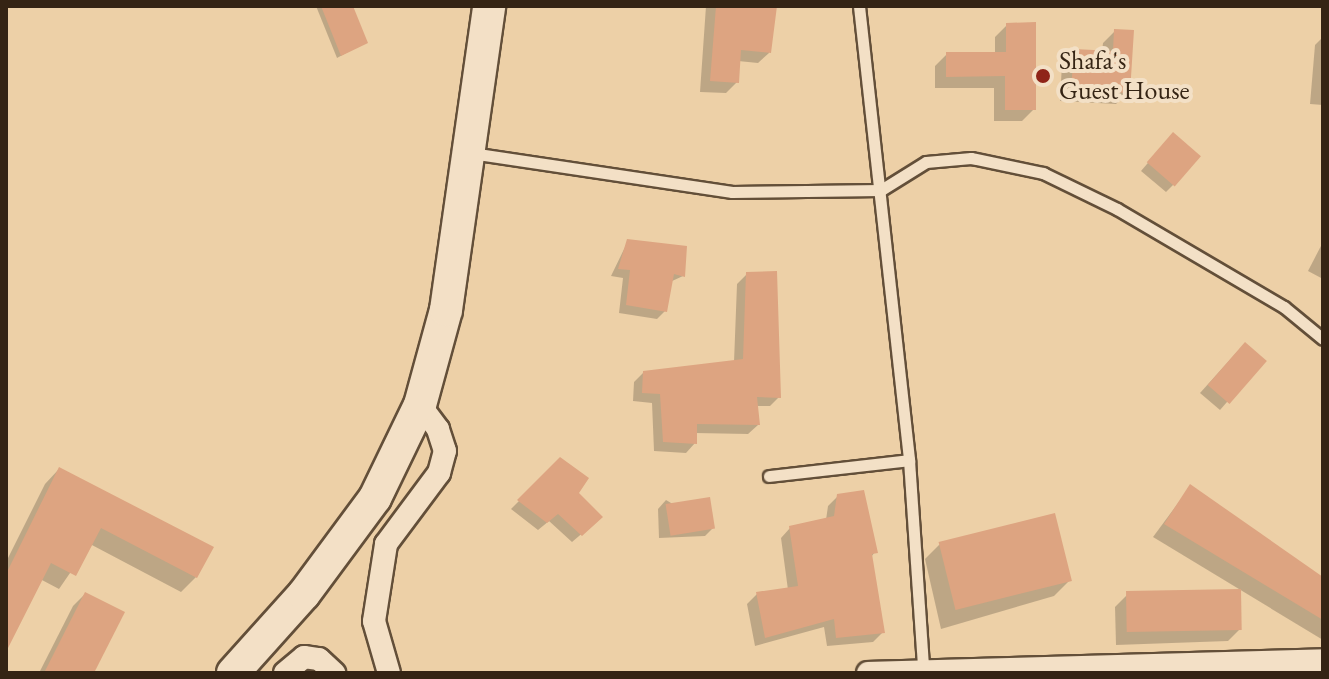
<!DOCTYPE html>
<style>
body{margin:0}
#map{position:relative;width:1329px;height:679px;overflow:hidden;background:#edd0a7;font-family:"EB Garamond",serif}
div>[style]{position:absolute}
.shadow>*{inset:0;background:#0003}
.building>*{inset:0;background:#dda481;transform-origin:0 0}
.roads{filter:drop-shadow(2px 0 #634f39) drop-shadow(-2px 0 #634f39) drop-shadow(0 2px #634f39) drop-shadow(0 -2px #634f39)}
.lane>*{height:11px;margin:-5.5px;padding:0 5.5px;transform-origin:5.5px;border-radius:5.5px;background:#f3e0c6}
.street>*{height:22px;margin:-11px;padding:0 11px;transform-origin:11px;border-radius:11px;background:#f3e0c6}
.secondary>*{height:32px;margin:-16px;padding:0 16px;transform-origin:16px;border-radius:16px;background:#f3e0c6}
.dots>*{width:22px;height:22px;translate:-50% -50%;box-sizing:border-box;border:4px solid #f3e0c6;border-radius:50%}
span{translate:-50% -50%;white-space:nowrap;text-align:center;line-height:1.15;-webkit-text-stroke:8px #f3e0c6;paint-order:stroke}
.poi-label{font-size:26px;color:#352414}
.left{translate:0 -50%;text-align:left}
.frame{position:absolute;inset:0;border:8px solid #352414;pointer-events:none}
</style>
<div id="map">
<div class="shadow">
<i style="clip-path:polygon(316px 6px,351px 6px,366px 42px,337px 58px)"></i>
<i style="clip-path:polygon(706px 6px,769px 6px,769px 53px,758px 63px,738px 61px,737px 82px,726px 93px,700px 92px)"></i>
<i style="clip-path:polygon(1007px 25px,1034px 109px,1022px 121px,994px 121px,994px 88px,935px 88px,935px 66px,947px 54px,995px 54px,995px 37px)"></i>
<i style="clip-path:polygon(1115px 31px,1128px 92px,1116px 104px,1060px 101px,1062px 63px,1074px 51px,1102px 52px,1103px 43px)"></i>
<i style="clip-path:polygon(1323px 37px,1323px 105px,1310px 104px,1315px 45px)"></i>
<i style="clip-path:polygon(1165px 143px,1174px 184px,1166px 192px,1141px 171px)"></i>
<i style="clip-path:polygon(628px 241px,683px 276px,670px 282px,665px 311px,657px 319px,619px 313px,623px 278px,611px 276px)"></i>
<i style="clip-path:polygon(1323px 242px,1323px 279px,1308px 271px)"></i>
<i style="clip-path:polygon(747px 274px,779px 397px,770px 406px,756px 406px,758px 425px,748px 434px,695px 433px,695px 443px,686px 453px,654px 451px,652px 403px,633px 401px,634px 382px,644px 372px,734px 362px,737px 284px)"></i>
<i style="clip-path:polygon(1237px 352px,1227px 402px,1220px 410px,1200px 393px)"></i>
<i style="clip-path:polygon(560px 460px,592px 525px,572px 542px,549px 521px,538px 530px,511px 509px)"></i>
<i style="clip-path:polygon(59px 469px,196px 577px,181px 592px,90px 544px,59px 589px,40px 579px,6px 648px,6px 562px,45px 484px)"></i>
<i style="clip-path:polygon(1190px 487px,1323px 578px,1323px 640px,1153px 537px)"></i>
<i style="clip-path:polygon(838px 496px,875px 552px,871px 557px,883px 632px,873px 642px,827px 646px,824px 627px,755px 646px,747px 604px,757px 594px,788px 590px,781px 538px,790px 528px,826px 520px,828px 506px)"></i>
<i style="clip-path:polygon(666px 500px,713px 528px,705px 536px,659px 538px,658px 509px)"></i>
<i style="clip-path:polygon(940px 544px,1069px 581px,1054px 596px,941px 629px,925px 559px)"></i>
<i style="clip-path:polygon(85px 594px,92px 673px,39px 673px,73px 606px)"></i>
<i style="clip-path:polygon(1127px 595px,1240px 629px,1228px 641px,1116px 645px,1115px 607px)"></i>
</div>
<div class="building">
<i style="clip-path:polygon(321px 6px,353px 6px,368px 43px,341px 56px)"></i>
<i style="clip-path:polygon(716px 6px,777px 6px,771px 53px,741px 50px,739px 83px,710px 81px)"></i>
<i style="clip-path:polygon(1036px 22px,1036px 110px,1005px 110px,1005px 76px,946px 77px,946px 52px,1006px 52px,1006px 23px)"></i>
<i style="clip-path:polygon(1114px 29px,1134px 30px,1130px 93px,1071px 90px,1074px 49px,1113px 51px)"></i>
<i style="left:1173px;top:132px;width:37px;height:40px;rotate:41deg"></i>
<i style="clip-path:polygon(627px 239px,687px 246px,685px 277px,674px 274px,667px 312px,626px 305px,630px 270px,618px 269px)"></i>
<i style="clip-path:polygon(777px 271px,781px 398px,757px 397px,760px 425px,697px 424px,697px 444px,663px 442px,660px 394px,642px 393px,643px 371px,743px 359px,746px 272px)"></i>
<i style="left:1245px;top:342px;width:29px;height:57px;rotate:41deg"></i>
<i style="clip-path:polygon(560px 457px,589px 478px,579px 493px,603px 517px,582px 536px,558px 514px,547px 523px,517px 500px)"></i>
<i style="clip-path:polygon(59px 467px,214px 547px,197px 578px,101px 528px,76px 576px,51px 563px,6px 652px,6px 574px)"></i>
<i style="clip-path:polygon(1190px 484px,1323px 577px,1323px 620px,1164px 524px)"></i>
<i style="clip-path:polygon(864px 490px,878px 553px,872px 554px,885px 633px,836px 638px,834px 619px,765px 638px,756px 592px,798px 586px,789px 526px,834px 516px,837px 494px)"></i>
<i style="left:710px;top:497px;width:32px;height:45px;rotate:81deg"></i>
<i style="left:1055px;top:513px;width:70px;height:120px;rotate:76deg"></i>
<i style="left:1241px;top:589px;width:41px;height:115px;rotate:89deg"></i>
<i style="clip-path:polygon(85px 592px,125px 612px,94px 673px,44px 673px)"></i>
</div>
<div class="roads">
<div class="lane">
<i style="left:859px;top:6px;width:457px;rotate:83.7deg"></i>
<i style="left:909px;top:460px;width:208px;rotate:86.1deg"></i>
<i style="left:471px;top:153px;width:264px;rotate:8.5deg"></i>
<i style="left:732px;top:192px;width:149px;rotate:-0.8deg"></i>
<i style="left:881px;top:190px;width:53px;rotate:-31.9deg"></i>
<i style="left:926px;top:162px;width:45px;rotate:-5.1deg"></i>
<i style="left:971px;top:158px;width:74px;rotate:11.8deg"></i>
<i style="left:1043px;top:173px;width:82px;rotate:25.9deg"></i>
<i style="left:1117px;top:209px;width:194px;rotate:30.4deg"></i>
<i style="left:1284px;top:307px;width:50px;rotate:39.4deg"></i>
<i style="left:769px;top:476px;width:141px;rotate:-6.5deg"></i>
</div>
<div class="street">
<i style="left:285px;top:673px;width:25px;rotate:-40deg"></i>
<i style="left:304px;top:657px;width:15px;rotate:8deg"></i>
<i style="left:319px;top:659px;width:21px;rotate:43deg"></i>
<i style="left:389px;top:673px;width:54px;rotate:-106.1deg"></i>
<i style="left:374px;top:621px;width:78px;rotate:-81.1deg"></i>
<i style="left:386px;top:544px;width:89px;rotate:-53.3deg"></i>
<i style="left:439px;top:473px;width:23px;rotate:-75deg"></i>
<i style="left:445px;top:451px;width:23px;rotate:-108deg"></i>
<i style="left:438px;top:429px;width:30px;rotate:-127deg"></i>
<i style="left:868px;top:673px;width:455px;rotate:-1.6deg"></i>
</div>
<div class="secondary">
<i style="left:233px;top:673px;width:106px;rotate:-48.1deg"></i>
<i style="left:304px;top:594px;width:119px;rotate:-53.5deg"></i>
<i style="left:375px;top:498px;width:103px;rotate:-64.2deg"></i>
<i style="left:420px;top:405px;width:98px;rotate:-74.7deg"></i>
<i style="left:446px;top:310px;width:307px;rotate:-81.9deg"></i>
</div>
</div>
<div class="dots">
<i style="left:1043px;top:76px;background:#8f2418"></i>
</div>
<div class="poi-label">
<span class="left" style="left:1059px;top:76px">Shafa's<br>Guest House</span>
</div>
<div class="frame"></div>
</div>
